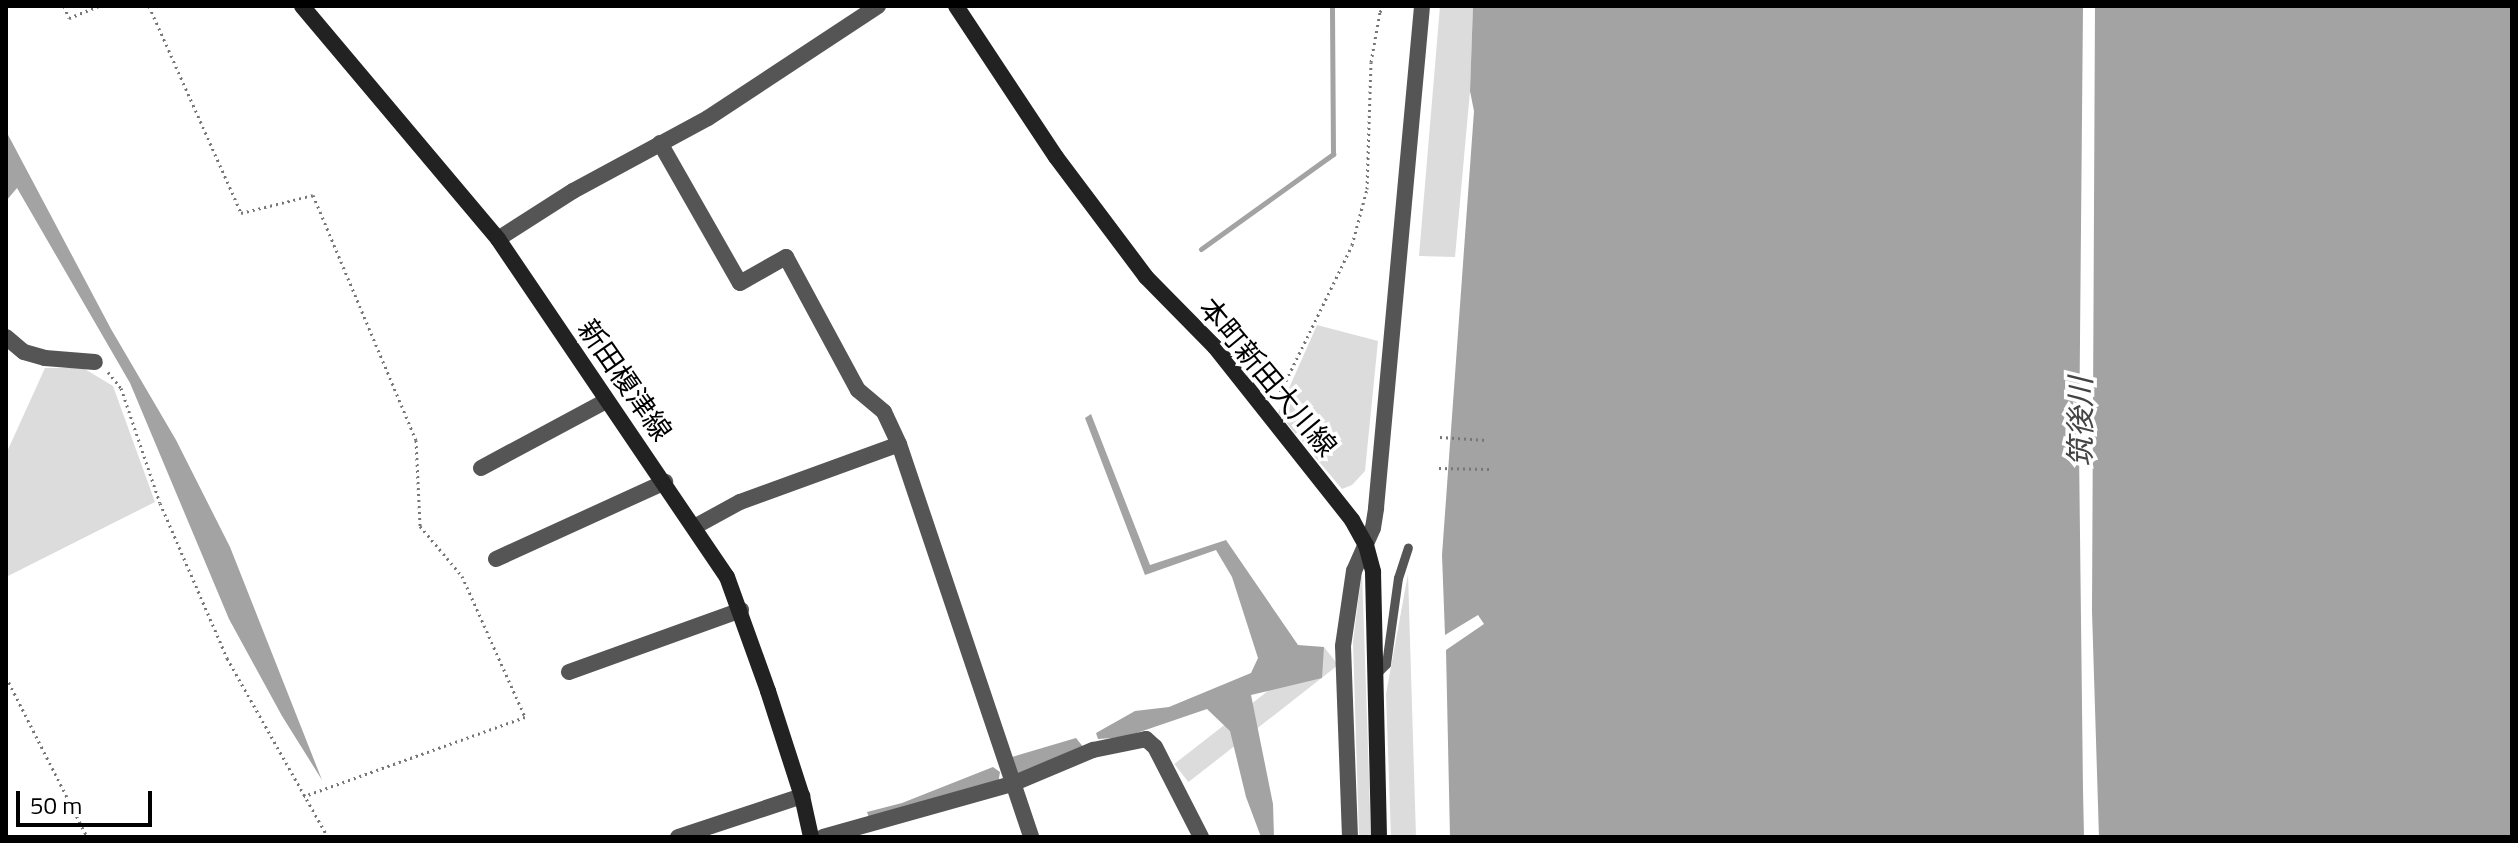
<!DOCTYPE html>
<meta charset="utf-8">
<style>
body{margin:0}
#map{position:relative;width:2518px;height:843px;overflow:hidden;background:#fff;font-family:"Titillium Web","Noto Sans JP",sans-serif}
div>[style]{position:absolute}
.green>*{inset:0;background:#dcdcdc;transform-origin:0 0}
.water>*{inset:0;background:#a3a3a3}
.pier>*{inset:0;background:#fff}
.stream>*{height:5px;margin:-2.5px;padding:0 2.5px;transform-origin:2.5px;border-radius:2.5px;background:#a3a3a3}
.path>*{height:3px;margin-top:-1.5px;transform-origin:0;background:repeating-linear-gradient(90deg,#777 0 2px,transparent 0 6px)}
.lane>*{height:9px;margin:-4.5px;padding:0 4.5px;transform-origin:4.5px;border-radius:4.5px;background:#555}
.street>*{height:16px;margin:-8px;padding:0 8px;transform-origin:8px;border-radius:8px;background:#555}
.secondary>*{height:16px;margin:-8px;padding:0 8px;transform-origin:8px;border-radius:8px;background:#222}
span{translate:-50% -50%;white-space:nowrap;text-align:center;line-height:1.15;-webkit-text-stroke:7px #fff;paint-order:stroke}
.street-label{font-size:28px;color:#000}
.water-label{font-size:30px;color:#444;font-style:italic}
.frame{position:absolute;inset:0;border:8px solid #000;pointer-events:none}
.scale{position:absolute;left:16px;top:791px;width:136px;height:36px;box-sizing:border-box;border:4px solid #000;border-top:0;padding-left:10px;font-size:24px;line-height:28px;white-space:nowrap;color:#000;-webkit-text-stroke:6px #fff;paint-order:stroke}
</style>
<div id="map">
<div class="green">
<i style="clip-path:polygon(1440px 6px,1473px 6px,1470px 91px,1455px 257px,1419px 256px)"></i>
<i style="clip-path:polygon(1317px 325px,1378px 341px,1365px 471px,1352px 485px,1342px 489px,1278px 413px)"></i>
<i style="clip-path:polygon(45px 368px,83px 368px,113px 386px,155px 502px,6px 577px,6px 454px)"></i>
<i style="clip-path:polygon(1362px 572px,1371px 837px,1359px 837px,1353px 641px)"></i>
<i style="clip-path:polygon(1408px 574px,1416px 837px,1391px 837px,1386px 694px)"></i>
<i style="left:1324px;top:647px;width:23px;height:190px;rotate:52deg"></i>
</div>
<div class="water">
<i style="clip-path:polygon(1473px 6px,2512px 6px,2512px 837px,1450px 837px,1446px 650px,1484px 624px,1478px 615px,1445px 635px,1442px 555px,1474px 111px,1470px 91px)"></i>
<i style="clip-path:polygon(6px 131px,111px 329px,176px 440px,230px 547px,322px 780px,282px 716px,229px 619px,130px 383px,17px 188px,6px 201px)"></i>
<i style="clip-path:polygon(1091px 414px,1150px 565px,1226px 540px,1298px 645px,1324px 647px,1322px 678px,1251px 695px,1273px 804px,1274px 837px,1261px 837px,1246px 797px,1230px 731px,1207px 709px,1125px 737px,1098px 739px,1096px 733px,1135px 711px,1169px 707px,1251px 673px,1258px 658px,1232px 577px,1216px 550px,1145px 575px,1085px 418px)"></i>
<i style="clip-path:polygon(1076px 738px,1084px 748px,1017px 776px,1012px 757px)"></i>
<i style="clip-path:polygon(993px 767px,1000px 772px,998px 784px,871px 824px,867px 812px,902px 803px)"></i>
</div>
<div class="pier">
<i style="clip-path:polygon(2083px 6px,2095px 6px,2092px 611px,2099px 837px,2084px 837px,2083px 791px,2079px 450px)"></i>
</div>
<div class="stream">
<i style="left:1201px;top:249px;width:163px;rotate:-35.7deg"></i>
<i style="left:1333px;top:154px;width:148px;rotate:-90.4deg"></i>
</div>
<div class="path">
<i style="left:64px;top:6px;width:13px;rotate:67deg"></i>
<i style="left:69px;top:18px;width:32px;rotate:-22deg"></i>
<i style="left:149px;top:6px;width:227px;rotate:66deg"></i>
<i style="left:241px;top:213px;width:74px;rotate:-14deg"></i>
<i style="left:313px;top:195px;width:266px;rotate:67.2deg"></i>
<i style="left:416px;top:440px;width:86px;rotate:87.3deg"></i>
<i style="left:420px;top:526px;width:65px;rotate:50deg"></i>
<i style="left:462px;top:576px;width:154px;rotate:65.9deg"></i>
<i style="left:525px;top:717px;width:235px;rotate:160.3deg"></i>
<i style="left:108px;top:372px;width:21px;rotate:51deg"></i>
<i style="left:121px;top:388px;width:121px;rotate:71.3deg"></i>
<i style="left:160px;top:503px;width:169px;rotate:66.6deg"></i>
<i style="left:227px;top:658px;width:206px;rotate:60.6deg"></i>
<i style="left:1278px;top:397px;width:169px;rotate:-64deg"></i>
<i style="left:1352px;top:245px;width:58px;rotate:-75deg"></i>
<i style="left:1367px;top:189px;width:127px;rotate:-88.2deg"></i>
<i style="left:1371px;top:62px;width:51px;rotate:-79.8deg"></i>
<i style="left:1380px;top:12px;width:7px;rotate:-56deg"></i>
<i style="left:1440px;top:437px;width:47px;rotate:3.7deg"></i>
<i style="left:1439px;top:468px;width:50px;rotate:1.1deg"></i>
<i style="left:6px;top:677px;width:179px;rotate:63.1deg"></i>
</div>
<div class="lane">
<i style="left:1376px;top:674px;width:14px;rotate:-45deg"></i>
<i style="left:1386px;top:664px;width:87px;rotate:-82.1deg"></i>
<i style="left:1398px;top:578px;width:32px;rotate:-72deg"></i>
</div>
<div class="street">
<i style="left:660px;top:143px;width:161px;rotate:60.3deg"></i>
<i style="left:740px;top:283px;width:53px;rotate:-29.5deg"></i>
<i style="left:786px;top:257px;width:151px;rotate:61.6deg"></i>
<i style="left:858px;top:390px;width:34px;rotate:40deg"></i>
<i style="left:884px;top:412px;width:35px;rotate:65deg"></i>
<i style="left:498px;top:239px;width:89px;rotate:-32.6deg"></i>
<i style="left:573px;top:191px;width:153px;rotate:-28.4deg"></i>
<i style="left:708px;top:118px;width:204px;rotate:-33.4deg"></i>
<i style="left:6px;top:337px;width:23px;rotate:40deg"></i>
<i style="left:24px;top:352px;width:22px;rotate:16deg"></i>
<i style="left:45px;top:358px;width:50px;rotate:4.6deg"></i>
<i style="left:481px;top:468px;width:142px;rotate:-28.2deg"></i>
<i style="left:696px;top:526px;width:50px;rotate:-28.6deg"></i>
<i style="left:740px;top:502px;width:169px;rotate:-20deg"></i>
<i style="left:899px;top:444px;width:415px;rotate:71.4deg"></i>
<i style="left:496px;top:559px;width:186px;rotate:-24.5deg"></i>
<i style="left:569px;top:672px;width:183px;rotate:-19.8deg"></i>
<i style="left:678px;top:837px;width:131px;rotate:-18.3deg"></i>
<i style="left:823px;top:837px;width:196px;rotate:-15.7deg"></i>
<i style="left:1012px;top:784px;width:88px;rotate:-22.8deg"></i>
<i style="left:1093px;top:750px;width:54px;rotate:-11.7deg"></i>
<i style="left:1146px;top:739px;width:12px;rotate:42deg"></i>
<i style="left:1155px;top:747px;width:101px;rotate:62.9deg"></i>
<i style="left:1350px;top:837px;width:191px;rotate:-92.1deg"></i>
<i style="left:1343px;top:646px;width:76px;rotate:-81.7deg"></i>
<i style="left:1354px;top:571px;width:47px;rotate:-66.2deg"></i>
<i style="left:1373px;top:528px;width:20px;rotate:-81deg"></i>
<i style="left:1376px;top:508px;width:504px;rotate:-84.76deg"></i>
</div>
<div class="secondary">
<i style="left:302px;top:6px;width:304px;rotate:49.9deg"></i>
<i style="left:498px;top:239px;width:408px;rotate:55.9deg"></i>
<i style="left:727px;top:577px;width:121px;rotate:70.2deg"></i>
<i style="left:768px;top:691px;width:110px;rotate:72.1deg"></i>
<i style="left:802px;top:796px;width:42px;rotate:77.6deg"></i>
<i style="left:956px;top:6px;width:181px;rotate:56.5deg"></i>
<i style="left:1056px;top:157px;width:150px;rotate:53.1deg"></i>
<i style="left:1146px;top:277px;width:98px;rotate:45.4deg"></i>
<i style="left:1215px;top:347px;width:221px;rotate:51.6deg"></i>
<i style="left:1352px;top:520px;width:29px;rotate:61deg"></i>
<i style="left:1366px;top:545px;width:28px;rotate:75deg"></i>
<i style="left:1373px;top:572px;width:265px;rotate:88.7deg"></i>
</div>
<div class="street-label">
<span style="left:1268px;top:377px;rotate:50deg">本町新田大川線</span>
<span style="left:625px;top:380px;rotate:55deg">新田榎津線</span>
</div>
<div class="water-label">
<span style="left:2080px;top:422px;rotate:-90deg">筑後川</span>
</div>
<div class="frame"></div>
<div class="scale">50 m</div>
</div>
